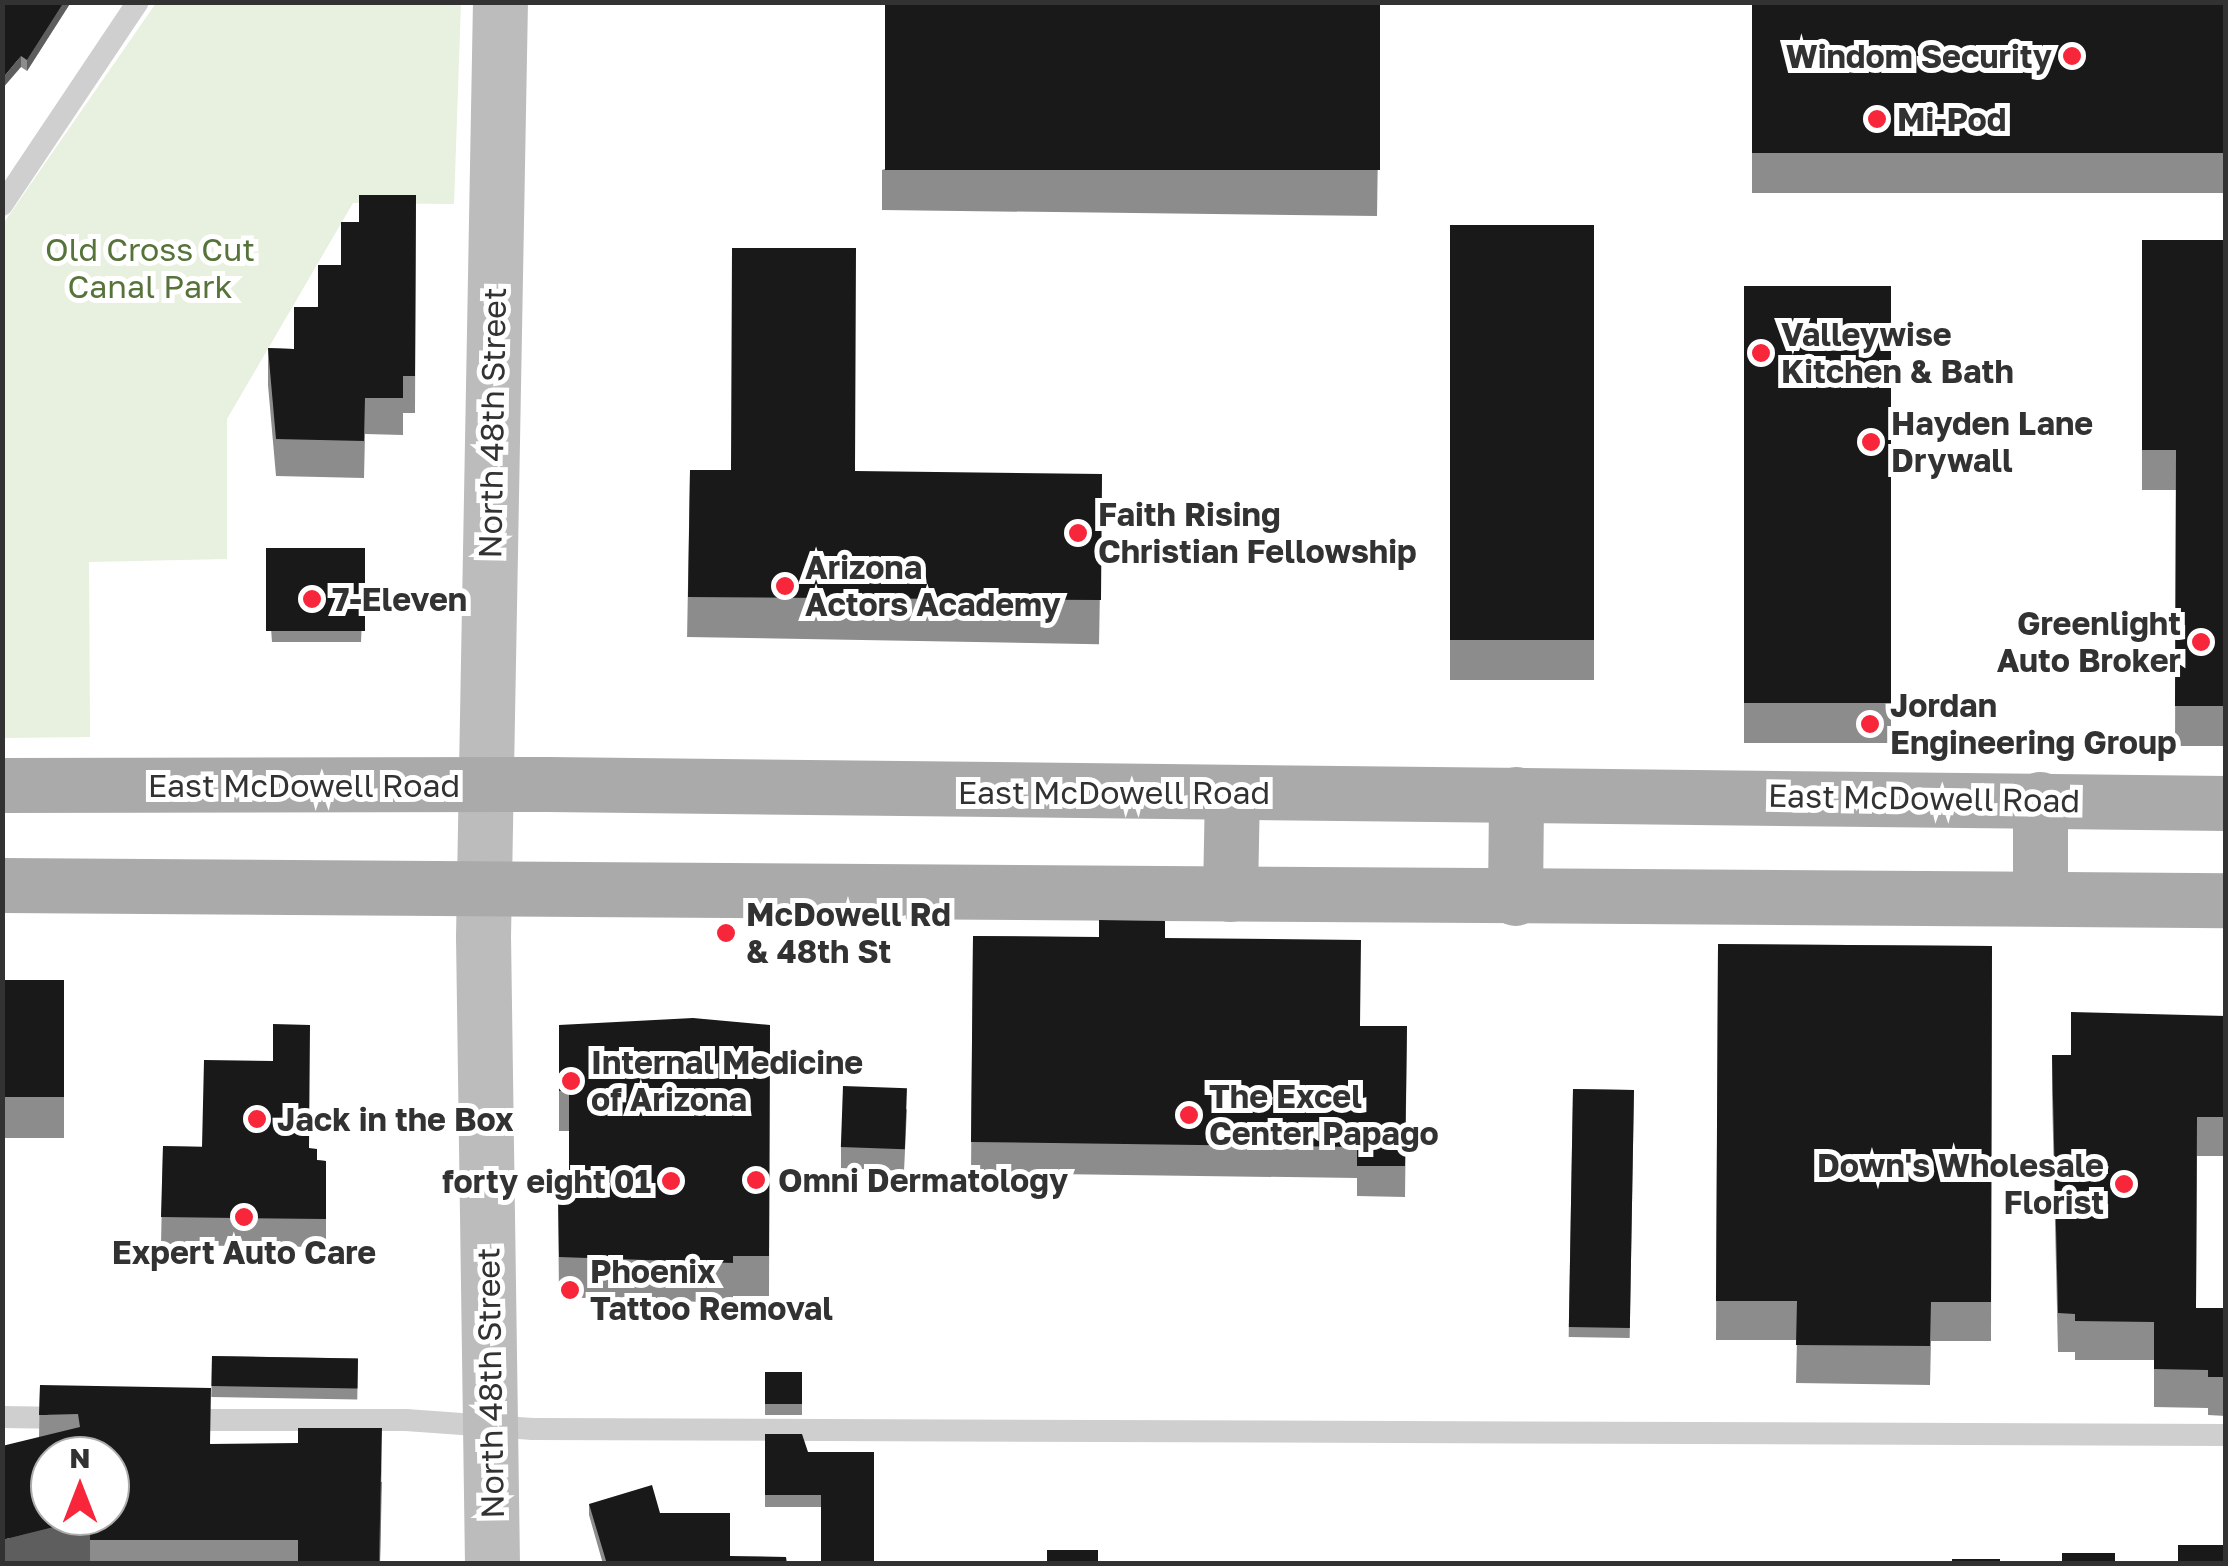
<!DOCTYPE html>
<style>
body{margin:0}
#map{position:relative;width:2228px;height:1566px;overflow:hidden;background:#fff;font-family:"Golos Text",sans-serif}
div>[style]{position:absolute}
.green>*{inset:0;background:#e8f0df}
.lane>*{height:22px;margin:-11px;padding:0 11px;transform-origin:11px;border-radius:11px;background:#cfcfcf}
.secondary>*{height:55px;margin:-27.5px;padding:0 27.5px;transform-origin:27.5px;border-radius:27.5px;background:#bcbcbc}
.primary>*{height:55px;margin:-27.5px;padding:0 27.5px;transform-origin:27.5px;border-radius:27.5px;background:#aaa}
.wall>*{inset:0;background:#8c8c8c;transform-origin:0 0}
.shaded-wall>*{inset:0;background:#5e5e5e}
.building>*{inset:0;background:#191919;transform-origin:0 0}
.dots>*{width:28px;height:28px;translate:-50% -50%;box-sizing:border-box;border:5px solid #fff;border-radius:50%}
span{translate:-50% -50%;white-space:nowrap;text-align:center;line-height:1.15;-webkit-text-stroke:10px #fff;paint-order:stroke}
.poi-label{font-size:32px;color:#323232;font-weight:700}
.right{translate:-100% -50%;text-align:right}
.left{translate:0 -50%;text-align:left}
.park-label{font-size:32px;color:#56733a}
.street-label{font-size:32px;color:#323232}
.frame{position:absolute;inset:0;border:5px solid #323232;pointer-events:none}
.north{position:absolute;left:30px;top:1436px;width:100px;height:100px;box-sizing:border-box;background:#fff;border:2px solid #adadad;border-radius:50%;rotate:0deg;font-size:28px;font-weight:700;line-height:40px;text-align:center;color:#323232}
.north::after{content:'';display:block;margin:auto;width:35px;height:45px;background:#f7263a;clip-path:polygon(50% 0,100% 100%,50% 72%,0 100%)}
</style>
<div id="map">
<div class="green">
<i style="clip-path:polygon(156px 3px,461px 3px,454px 204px,353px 203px,227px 419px,227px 559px,89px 562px,90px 737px,3px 738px,3px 224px)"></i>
</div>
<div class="lane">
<i style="left:2px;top:205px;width:244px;rotate:-56.2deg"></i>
<i style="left:2px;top:1417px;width:65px;rotate:0.9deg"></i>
<i style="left:179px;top:1420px;width:227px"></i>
<i style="left:406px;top:1420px;width:127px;rotate:4.1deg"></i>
<i style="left:533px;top:1429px;width:1693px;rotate:0.2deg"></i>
</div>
<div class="secondary">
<i style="left:492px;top:1564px;width:627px;rotate:-90.82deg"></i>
<i style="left:483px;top:937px;width:935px;rotate:-88.96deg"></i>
</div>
<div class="primary">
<i style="left:2px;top:785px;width:545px;rotate:-0.11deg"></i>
<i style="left:547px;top:784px;width:1679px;rotate:0.65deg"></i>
<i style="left:2040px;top:799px;width:99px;rotate:90deg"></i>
<i style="left:2px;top:885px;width:2224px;rotate:0.39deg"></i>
<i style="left:1230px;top:894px;width:101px;rotate:-88.9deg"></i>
<i style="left:1515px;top:898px;width:104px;rotate:-89.4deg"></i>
</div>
<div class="wall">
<i style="clip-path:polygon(2px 2px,71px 2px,27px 71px,21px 67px)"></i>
<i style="clip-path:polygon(1380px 2px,1377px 216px,882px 210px,882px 170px)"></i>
<i style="left:1752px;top:4px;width:474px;height:189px"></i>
<i style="clip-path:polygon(416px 195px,415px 413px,403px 413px,403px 435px,365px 434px,364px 478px,276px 476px,268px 385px,268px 348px,294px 349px,341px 265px,359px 222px)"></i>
<i style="left:1450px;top:225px;width:144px;height:455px"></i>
<i style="clip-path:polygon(2142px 240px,2226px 240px,2226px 746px,2175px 746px,2176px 490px,2142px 490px)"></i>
<i style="left:1744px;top:286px;width:147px;height:457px"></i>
<i style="left:690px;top:470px;width:412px;height:167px;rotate:1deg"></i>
<i style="clip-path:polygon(365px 548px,361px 642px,272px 642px,266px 559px)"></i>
<i style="clip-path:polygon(973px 936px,1165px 938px,1360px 1026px,1407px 1026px,1405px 1197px,1357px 1196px,1357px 1178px,971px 1173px)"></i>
<i style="clip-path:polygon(1718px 944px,1992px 946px,1991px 1341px,1931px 1341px,1930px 1385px,1796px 1383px,1797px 1340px,1716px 1340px)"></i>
<i style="left:64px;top:980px;width:158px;height:62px;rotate:90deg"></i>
<i style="clip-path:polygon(2226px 1016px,2226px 1156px,2197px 1156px,2196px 1308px,2226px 1308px,2226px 1416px,2208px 1415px,2208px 1408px,2154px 1407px,2154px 1360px,2075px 1360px,2075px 1352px,2058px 1352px,2052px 1094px,2052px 1055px,2071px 1055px)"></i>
<i style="clip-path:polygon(559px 1025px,770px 1025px,769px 1296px,733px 1296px,733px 1303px,559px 1297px,558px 1192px,569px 1192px,569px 1131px,559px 1131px)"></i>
<i style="left:1573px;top:1089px;width:61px;height:248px;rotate:1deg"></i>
<i style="clip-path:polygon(907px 1109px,904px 1171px,841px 1168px,841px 1147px)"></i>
<i style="clip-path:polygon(163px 1146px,309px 1148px,317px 1160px,326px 1161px,326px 1247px,161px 1245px)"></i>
<i style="left:212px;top:1356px;width:146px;height:41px;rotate:1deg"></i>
<i style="left:765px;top:1372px;width:37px;height:43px"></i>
<i style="clip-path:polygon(40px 1385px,211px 1444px,382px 1482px,380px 1564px,2px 1564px,39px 1437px)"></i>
<i style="clip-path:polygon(765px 1434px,808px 1452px,874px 1452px,821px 1507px,765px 1507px)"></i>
<i style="clip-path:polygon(589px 1504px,660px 1513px,730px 1556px,787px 1564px,603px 1564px,589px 1515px)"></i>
</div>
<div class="shaded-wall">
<i style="clip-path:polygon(64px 2px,71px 2px,27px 71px,27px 60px)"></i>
<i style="clip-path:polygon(21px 56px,21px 67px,2px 89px,2px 79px)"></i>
<i style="clip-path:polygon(382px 1428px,380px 1564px,379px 1564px)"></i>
<i style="clip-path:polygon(90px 1518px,90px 1564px,2px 1564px,2px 1540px)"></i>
</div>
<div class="building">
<i style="clip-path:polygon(2px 2px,64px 2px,27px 60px,21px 56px,2px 79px)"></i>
<i style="left:885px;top:2px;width:495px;height:168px"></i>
<i style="left:1752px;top:4px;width:474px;height:149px"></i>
<i style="clip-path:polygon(359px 195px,416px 195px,415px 376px,403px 376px,403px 398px,365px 398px,364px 441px,276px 439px,268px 348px,294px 349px,294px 307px,318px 307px,318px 265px,341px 265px,341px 222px,359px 222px)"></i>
<i style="left:1450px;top:225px;width:144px;height:415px"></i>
<i style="clip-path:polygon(2142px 240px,2226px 240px,2226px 706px,2175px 706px,2176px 450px,2142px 450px)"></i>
<i style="clip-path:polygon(732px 248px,856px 248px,855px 471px,1102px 474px,1101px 600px,688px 597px,690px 470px,731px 470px)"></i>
<i style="left:1744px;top:286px;width:147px;height:417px"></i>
<i style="left:266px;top:548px;width:99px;height:83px"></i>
<i style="clip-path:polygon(1099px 920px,1165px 921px,1165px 938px,1361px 940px,1360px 1026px,1407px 1026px,1405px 1166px,1357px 1166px,1357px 1147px,971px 1142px,973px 936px,1099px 937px)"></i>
<i style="clip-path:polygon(1718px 944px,1992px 946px,1991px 1302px,1931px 1302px,1930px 1346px,1796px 1345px,1797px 1301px,1716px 1301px)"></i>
<i style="left:64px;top:980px;width:117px;height:62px;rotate:90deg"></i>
<i style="clip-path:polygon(2071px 1012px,2226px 1016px,2226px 1117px,2197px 1117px,2196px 1308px,2226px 1308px,2226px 1377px,2208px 1377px,2208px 1370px,2154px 1369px,2154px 1322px,2075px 1321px,2075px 1314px,2058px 1313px,2052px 1055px,2071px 1055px)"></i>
<i style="clip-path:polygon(693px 1018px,770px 1025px,769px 1256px,733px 1256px,733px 1263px,559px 1257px,558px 1192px,569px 1192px,569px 1091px,559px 1091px,559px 1025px)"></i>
<i style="clip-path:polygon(273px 1024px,310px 1025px,309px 1148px,317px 1149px,317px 1160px,326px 1161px,326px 1219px,161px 1217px,163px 1146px,202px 1147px,204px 1060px,273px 1061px)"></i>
<i style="left:843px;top:1086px;width:64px;height:61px;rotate:2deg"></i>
<i style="left:1573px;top:1089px;width:61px;height:238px;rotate:1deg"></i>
<i style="left:212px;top:1356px;width:146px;height:30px;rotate:1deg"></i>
<i style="left:765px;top:1372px;width:37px;height:32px"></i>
<i style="clip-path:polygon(evenodd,40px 1385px,211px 1388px,210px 1444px,298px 1443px,298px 1428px,382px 1428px,379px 1564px,298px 1564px,298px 1540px,90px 1540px,90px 1518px,2px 1540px,2px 1446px,80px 1427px,78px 1414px,39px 1415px,40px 1385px,50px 1456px,110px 1456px,110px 1516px,50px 1516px,50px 1456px)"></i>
<i style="clip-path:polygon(765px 1434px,802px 1434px,808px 1452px,874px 1452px,874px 1564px,821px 1564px,821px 1495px,765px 1495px)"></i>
<i style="clip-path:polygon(652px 1485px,660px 1513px,730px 1513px,730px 1556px,786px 1557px,787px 1564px,607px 1564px,589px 1504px)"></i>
<i style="left:2178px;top:1545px;width:48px;height:19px"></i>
<i style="left:1047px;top:1550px;width:51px;height:14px"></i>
<i style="left:2062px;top:1553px;width:53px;height:11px"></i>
<i style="left:1952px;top:1559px;width:48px;height:5px"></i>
</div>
<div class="dots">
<i style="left:2072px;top:56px;background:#f7263a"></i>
<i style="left:1877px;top:119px;background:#f7263a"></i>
<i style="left:1761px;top:353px;background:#f7263a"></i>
<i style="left:1871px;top:442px;background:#f7263a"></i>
<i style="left:1078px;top:533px;background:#f7263a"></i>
<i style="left:785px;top:586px;background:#f7263a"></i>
<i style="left:312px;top:599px;background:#f7263a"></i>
<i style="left:2201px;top:642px;background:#f7263a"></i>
<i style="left:1870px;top:724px;background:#f7263a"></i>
<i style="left:726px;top:933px;background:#f7263a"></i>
<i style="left:571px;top:1081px;background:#f7263a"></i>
<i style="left:1189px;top:1115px;background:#f7263a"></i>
<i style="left:257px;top:1119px;background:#f7263a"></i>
<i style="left:756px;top:1180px;background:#f7263a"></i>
<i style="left:671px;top:1181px;background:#f7263a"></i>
<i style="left:2124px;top:1184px;background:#f7263a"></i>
<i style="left:244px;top:1217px;background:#f7263a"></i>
<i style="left:570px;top:1290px;background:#f7263a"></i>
</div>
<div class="poi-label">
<span class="right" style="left:2052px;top:56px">Windom Security</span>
<span class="left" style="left:1897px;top:119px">Mi-Pod</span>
<span class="left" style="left:1781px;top:353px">Valleywise<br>Kitchen &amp; Bath</span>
<span class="left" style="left:1891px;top:442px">Hayden Lane<br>Drywall</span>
<span class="left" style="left:1098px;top:533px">Faith Rising<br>Christian Fellowship</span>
<span class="left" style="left:805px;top:586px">Arizona<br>Actors Academy</span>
<span class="left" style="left:332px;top:599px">7-Eleven</span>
<span class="right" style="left:2181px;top:642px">Greenlight<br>Auto Broker</span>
<span class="left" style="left:1890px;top:724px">Jordan<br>Engineering Group</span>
<span class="left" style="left:746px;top:933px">McDowell Rd<br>&amp; 48th St</span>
<span class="left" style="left:591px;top:1081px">Internal Medicine<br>of Arizona</span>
<span class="left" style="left:1209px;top:1115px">The Excel<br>Center Papago</span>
<span class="left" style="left:277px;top:1119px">Jack in the Box</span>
<span class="right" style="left:2104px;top:1184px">Down's Wholesale<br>Florist</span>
<span class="left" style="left:778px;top:1180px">Omni Dermatology</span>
<span class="right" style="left:651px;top:1181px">forty eight 01</span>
<span style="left:244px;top:1252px">Expert Auto Care</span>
<span class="left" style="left:590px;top:1290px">Phoenix<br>Tattoo Removal</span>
</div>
<div class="park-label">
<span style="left:150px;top:268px">Old Cross Cut<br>Canal Park</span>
</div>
<div class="street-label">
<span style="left:492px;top:423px;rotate:-89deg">North 48th Street</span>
<span style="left:304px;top:785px">East McDowell Road</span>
<span style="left:1114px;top:792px">East McDowell Road</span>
<span style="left:1924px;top:798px;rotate:1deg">East McDowell Road</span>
<span style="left:490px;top:1383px;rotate:-91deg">North 48th Street</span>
</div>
<div class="frame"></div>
<div class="north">N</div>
</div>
